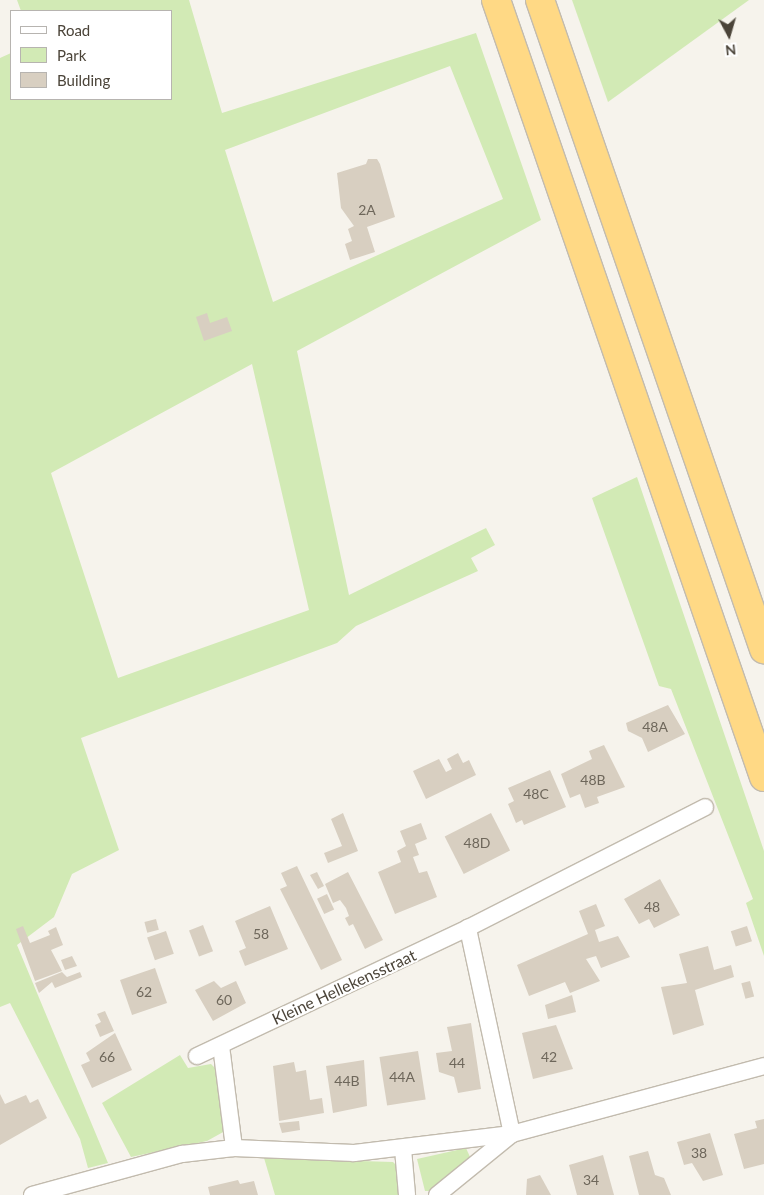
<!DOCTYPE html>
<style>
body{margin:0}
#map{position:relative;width:764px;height:1195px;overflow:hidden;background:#f6f3ec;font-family:Lato,sans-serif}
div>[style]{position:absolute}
.green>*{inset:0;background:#d2eab5}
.building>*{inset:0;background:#d8cfc1;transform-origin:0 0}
.roads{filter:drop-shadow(1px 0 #c2bbae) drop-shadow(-1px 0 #c2bbae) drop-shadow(0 1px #c2bbae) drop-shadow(0 -1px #c2bbae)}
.minor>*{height:16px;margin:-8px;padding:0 8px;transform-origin:8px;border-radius:8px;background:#fff}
.trunk>*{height:28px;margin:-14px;padding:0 14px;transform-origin:14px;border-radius:14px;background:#ffd985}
span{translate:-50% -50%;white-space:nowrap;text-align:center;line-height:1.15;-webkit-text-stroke:4px #fff;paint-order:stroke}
.number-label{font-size:14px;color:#6e675b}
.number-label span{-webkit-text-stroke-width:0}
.street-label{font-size:16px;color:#4b4439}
.legend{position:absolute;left:10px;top:10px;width:162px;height:90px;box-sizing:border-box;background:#fff;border:1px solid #b7b4b0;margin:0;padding:6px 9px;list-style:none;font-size:15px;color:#4b4439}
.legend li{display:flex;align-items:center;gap:10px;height:25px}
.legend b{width:25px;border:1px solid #b7b4b0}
.north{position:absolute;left:704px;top:10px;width:50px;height:50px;-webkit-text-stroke:4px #fff;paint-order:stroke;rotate:174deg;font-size:14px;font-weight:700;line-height:20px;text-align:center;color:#4b4439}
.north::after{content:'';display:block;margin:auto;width:18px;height:22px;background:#4b4439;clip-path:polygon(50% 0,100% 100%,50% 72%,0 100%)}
</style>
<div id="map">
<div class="green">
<i style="clip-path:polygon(evenodd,17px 0,189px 0,222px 113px,476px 33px,541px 220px,297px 351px,349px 595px,486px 528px,495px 545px,471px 558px,478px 571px,356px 626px,337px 643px,81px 738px,119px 850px,72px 874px,54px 917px,17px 945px,108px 1163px,88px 1168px,80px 1139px,10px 1003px,0 1007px,0 58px,11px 53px,11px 99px,171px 99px,171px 11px,21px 11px,17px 0,450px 66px,503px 199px,273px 302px,225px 150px,450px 66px,17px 0,252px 364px,309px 610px,118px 678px,51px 473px,252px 364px)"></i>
<i style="clip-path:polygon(572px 0,749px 0,608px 102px)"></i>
<i style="clip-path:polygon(637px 477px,764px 851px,764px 956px,746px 903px,753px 899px,671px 689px,659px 686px,592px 498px)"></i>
<i style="clip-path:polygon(180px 1055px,188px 1068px,211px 1064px,217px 1070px,225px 1131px,207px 1141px,131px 1157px,102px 1103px)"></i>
<i style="clip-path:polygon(466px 1148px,470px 1157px,431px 1191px,425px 1191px,417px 1159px)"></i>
<i style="clip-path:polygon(264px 1158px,393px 1162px,399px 1168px,399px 1195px,275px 1195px)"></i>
</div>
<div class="building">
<i style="clip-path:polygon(368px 159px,377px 159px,380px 164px,395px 217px,367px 227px,375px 252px,350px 260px,345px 244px,352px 241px,348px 229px,354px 226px,341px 208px,337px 173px,366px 164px)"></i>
<i style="clip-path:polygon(207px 313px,210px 323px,227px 317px,232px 331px,204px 341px,196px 317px)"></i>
<i style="clip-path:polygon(668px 705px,685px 734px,648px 752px,642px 738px,628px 731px,626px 723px)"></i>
<i style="clip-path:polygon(604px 745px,625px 787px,597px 797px,599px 803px,585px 808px,580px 794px,570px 798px,561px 774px,592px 759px,589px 751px)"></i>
<i style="clip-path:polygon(458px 753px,463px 763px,469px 760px,476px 775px,426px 799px,413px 771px,439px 759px,446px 772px,452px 769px,447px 759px)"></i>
<i style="clip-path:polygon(550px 770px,566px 807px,524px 825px,522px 820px,516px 823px,508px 804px,514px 801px,508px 788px)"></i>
<i style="clip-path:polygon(343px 813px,358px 851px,328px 863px,324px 853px,342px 846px,331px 819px)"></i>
<i style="left:491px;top:813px;width:42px;height:52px;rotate:63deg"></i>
<i style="clip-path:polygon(421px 823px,427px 839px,415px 844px,419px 855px,413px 857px,419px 873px,427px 871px,437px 897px,395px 914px,378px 872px,401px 862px,397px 851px,406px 846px,400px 831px)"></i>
<i style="clip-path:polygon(297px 866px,342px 960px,321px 970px,280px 889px,287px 886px,281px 873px)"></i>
<i style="clip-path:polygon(317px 872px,324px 886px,318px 889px,310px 875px)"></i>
<i style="clip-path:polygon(348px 872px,383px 940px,365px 949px,353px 924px,349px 926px,345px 918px,349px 916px,346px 908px,340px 900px,333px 903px,325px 884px)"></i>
<i style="clip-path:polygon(660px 879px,680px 915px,654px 928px,649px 919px,639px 924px,624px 899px)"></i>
<i style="left:327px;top:894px;width:17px;height:11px;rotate:65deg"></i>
<i style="clip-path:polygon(596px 904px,605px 926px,595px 930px,599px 942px,618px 936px,630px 957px,601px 968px,596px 956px,586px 959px,600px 981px,570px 993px,565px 982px,529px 996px,517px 965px,588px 934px,579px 911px)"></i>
<i style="clip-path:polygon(270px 906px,288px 949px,245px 966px,239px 951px,246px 948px,235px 921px)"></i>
<i style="left:156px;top:919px;width:11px;height:12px;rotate:75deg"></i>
<i style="left:203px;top:925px;width:28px;height:15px;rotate:69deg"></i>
<i style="clip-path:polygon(23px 926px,30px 943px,50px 935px,48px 931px,56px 927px,63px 945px,51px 950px,62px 971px,35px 981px,16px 929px)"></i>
<i style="left:747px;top:926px;width:16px;height:17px;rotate:72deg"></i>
<i style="left:166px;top:931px;width:24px;height:20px;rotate:71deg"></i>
<i style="clip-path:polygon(708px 946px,714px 970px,731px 965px,734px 977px,695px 990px,704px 1025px,673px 1035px,661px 987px,687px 983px,679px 954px)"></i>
<i style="clip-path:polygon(72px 956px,77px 966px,65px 970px,61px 960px)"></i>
<i style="left:155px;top:968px;width:37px;height:37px;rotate:71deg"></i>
<i style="clip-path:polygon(62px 972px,67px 977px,80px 972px,82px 977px,55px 988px,52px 982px,39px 993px,35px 983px)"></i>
<i style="clip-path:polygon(214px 981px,221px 988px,236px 981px,246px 1003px,213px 1021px,195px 990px)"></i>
<i style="left:750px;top:981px;width:16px;height:9px;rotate:75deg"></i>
<i style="clip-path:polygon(572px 995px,576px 1012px,548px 1019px,545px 1005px)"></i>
<i style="clip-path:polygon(105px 1011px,114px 1031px,100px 1037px,95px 1025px,101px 1022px,97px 1014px)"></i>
<i style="clip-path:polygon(471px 1023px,481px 1089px,458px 1093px,454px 1077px,439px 1072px,436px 1053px,452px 1051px,447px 1027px)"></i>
<i style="clip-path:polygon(556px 1025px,573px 1069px,533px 1079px,522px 1033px)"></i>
<i style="clip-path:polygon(115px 1033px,132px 1070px,92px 1088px,81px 1065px,90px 1061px,86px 1053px)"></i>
<i style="left:418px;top:1051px;width:49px;height:39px;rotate:81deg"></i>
<i style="clip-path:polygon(364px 1060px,367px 1106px,333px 1113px,326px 1066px)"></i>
<i style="clip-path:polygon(294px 1062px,296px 1072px,306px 1070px,310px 1100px,322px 1098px,324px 1113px,279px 1121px,273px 1066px)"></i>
<i style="clip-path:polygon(0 1094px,5px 1104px,26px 1095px,30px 1103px,38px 1099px,47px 1118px,0 1145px)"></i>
<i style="clip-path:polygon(764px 1119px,764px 1164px,744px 1169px,734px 1134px,757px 1128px,755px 1121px)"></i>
<i style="clip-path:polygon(299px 1121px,300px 1130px,282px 1133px,279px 1123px)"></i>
<i style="clip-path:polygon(710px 1133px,723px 1175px,703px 1181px,692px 1163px,684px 1165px,677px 1142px)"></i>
<i style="clip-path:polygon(648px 1151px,655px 1175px,664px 1178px,671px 1195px,639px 1195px,629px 1156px)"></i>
<i style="clip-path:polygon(603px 1155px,614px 1195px,577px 1195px,569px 1165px)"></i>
<i style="clip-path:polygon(540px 1175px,551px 1195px,526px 1195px,527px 1179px)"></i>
<i style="clip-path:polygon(238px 1180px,240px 1184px,254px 1181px,258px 1195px,210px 1195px,208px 1187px)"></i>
</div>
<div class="roads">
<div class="minor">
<i style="left:221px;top:1046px;width:103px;rotate:82.7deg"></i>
<i style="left:197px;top:1056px;width:300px;rotate:-25.3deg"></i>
<i style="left:468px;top:928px;width:266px;rotate:-27deg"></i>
<i style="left:403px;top:1149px;width:46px;rotate:85deg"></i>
<i style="left:32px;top:1195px;width:156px;rotate:-15.3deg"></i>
<i style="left:182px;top:1154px;width:52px;rotate:-6.6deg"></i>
<i style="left:234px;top:1148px;width:120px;rotate:2.4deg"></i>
<i style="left:354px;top:1153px;width:159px;rotate:-6.9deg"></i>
<i style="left:512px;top:1134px;width:261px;rotate:-15.1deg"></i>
<i style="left:437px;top:1195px;width:97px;rotate:-39.1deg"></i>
<i style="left:512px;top:1134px;width:211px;rotate:-102.1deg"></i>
</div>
<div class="trunk">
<i style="left:496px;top:0;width:822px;rotate:70.97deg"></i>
<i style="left:540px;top:0;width:687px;rotate:70.96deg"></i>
</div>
</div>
<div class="number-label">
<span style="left:367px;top:210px">2A</span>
<span style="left:655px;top:727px">48A</span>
<span style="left:593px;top:780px">48B</span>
<span style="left:536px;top:794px">48C</span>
<span style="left:477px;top:843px">48D</span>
<span style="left:652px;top:907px">48</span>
<span style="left:261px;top:934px">58</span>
<span style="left:144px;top:992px">62</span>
<span style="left:224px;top:1000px">60</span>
<span style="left:107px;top:1057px">66</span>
<span style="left:549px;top:1057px">42</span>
<span style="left:457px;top:1063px">44</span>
<span style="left:402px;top:1077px">44A</span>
<span style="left:347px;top:1081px">44B</span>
<span style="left:699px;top:1153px">38</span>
<span style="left:591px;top:1180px">34</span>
</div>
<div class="street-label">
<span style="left:344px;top:987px;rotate:-25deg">Kleine Hellekensstraat</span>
</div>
<ul class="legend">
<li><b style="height:6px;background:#fff"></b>Road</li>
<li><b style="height:14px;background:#d2eab5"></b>Park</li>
<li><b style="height:14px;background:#d8cfc1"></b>Building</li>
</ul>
<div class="north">N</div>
</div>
